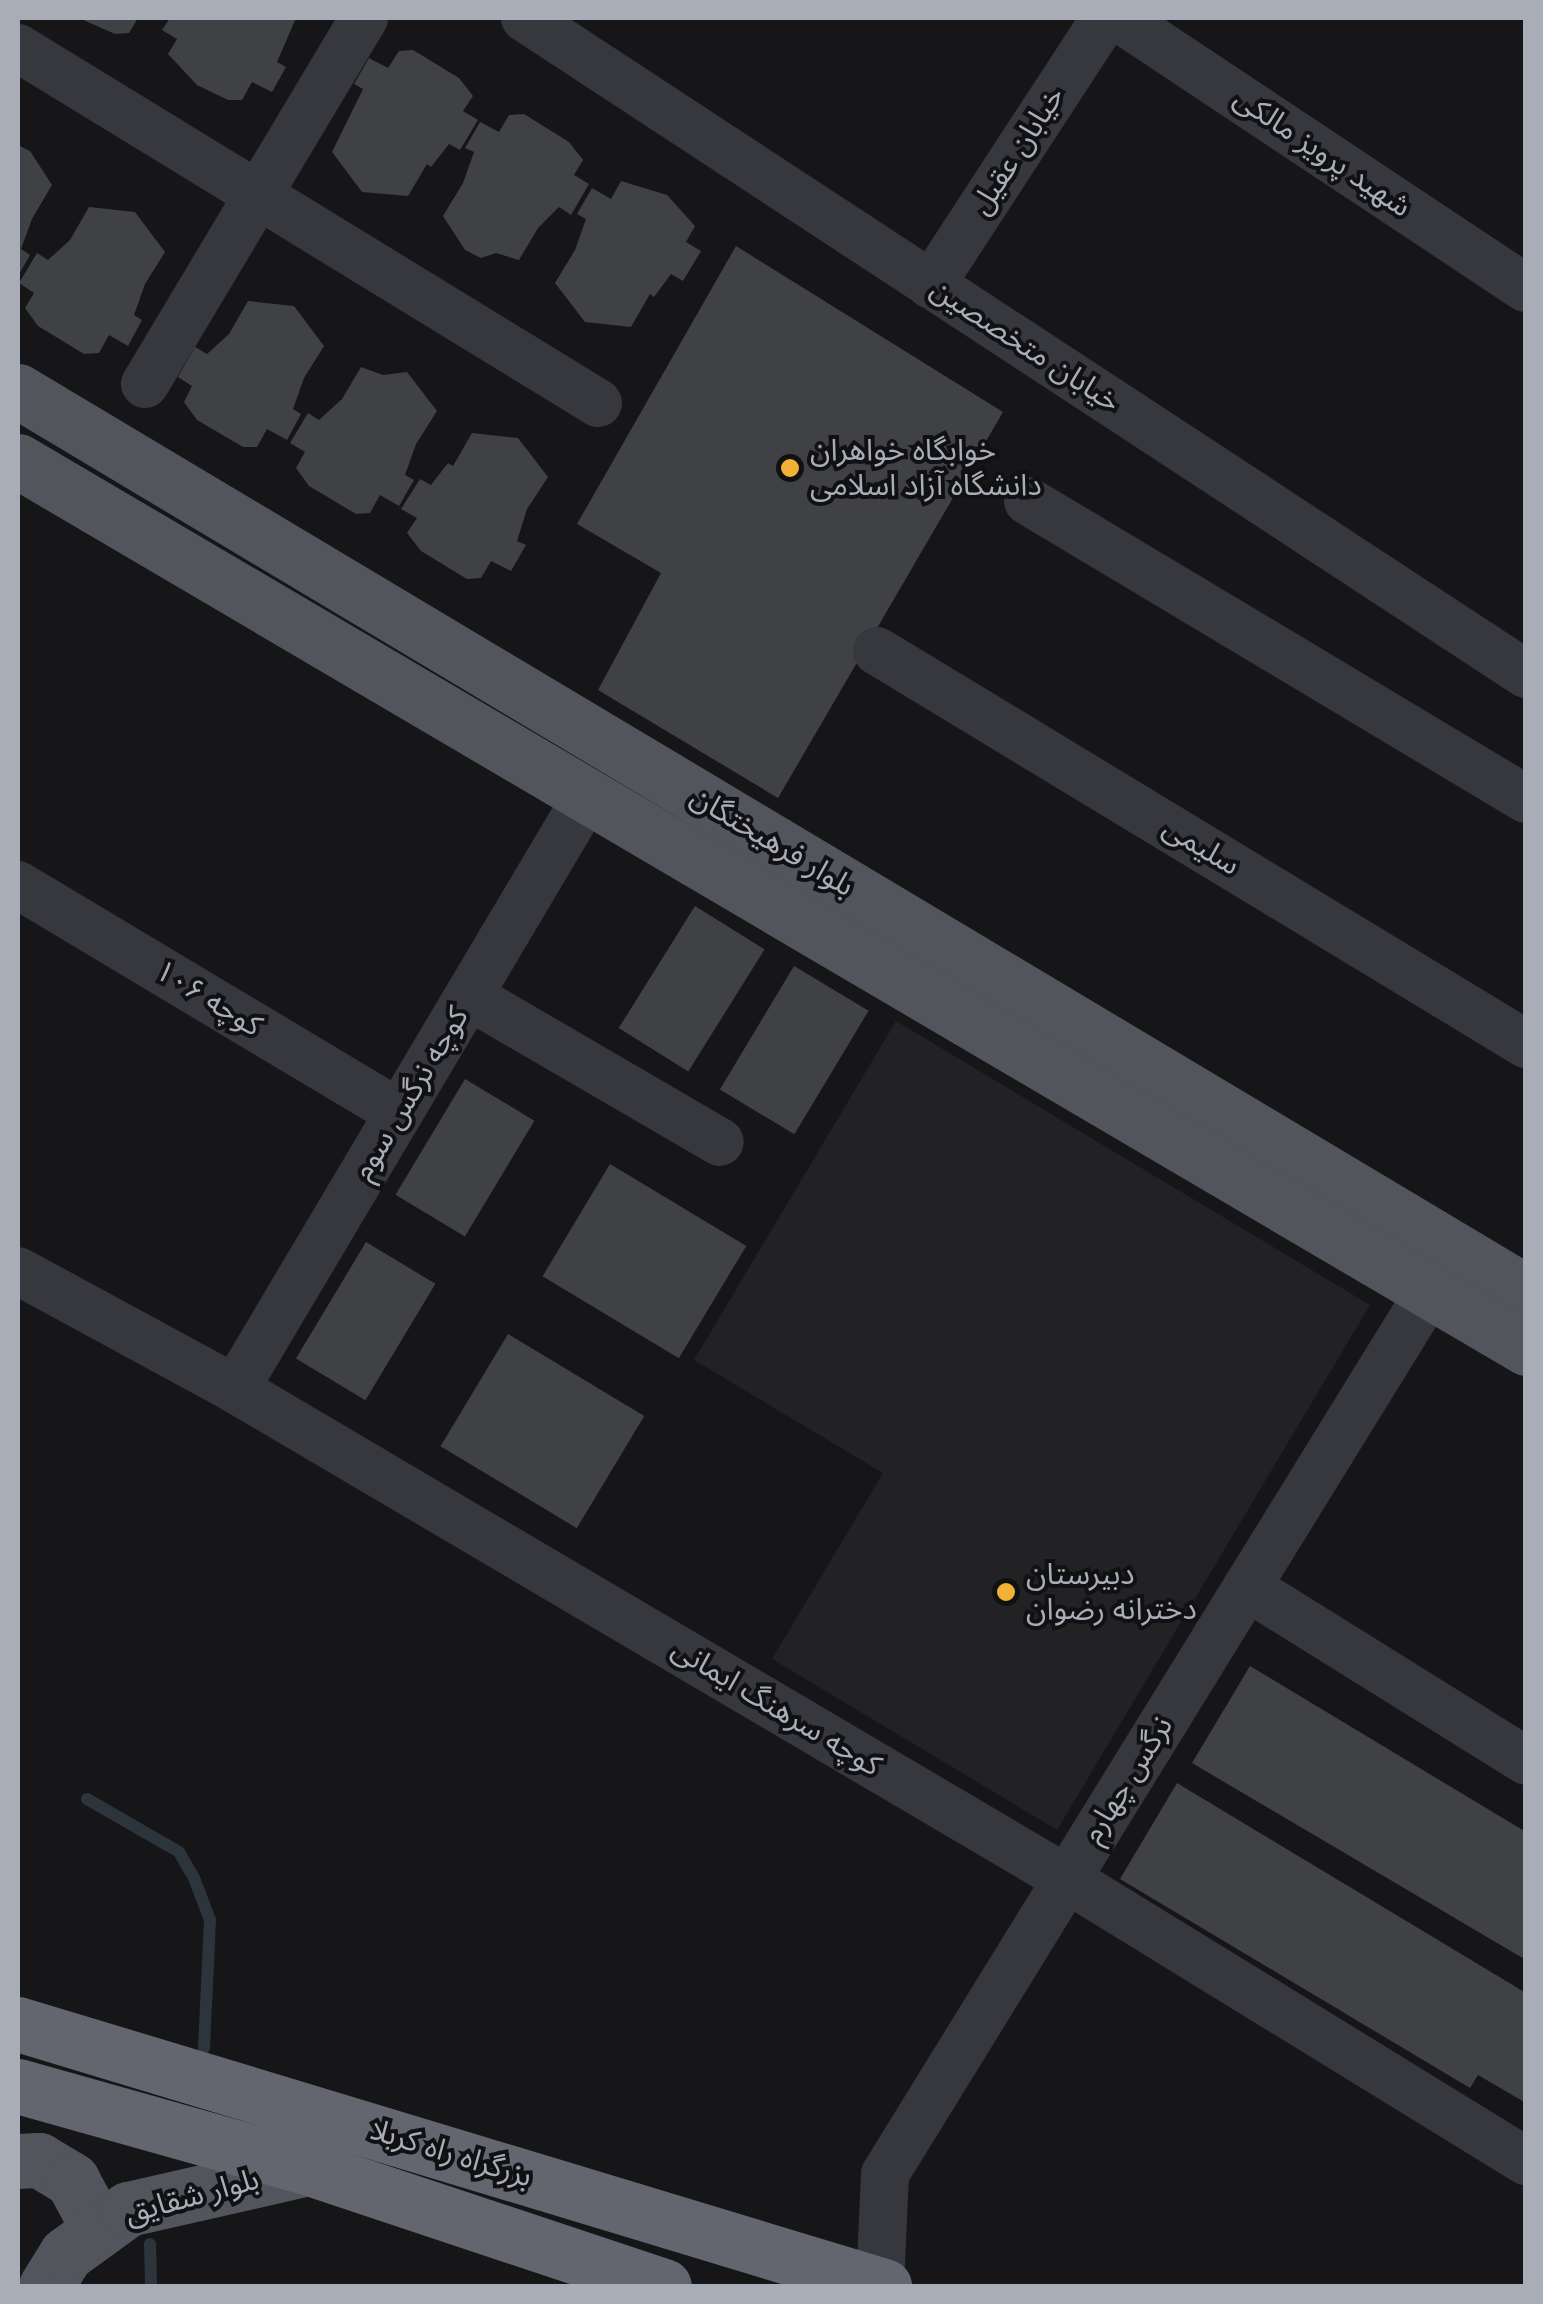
<!DOCTYPE html>
<meta charset="utf-8">
<style>
body{margin:0}
#map{position:relative;width:1543px;height:2304px;overflow:hidden;background:#161618;font-family:"Nunito Sans","Noto Sans Arabic",sans-serif}
div>[style]{position:absolute}
.built>*{inset:0;background:#222225}
.stream>*{height:12px;margin:-6px;padding:0 6px;transform-origin:6px;border-radius:6px;background:#2c353c}
.building>*{inset:0;background:#404145;transform-origin:0 0}
.minor>*{height:48px;margin:-24px;padding:0 24px;transform-origin:24px;border-radius:24px;background:#37383d}
.major>*{height:55px;margin:-27.5px;padding:0 27.5px;transform-origin:27.5px;border-radius:27.5px;background:#53555c}
.highway>*{height:55px;margin:-27.5px;padding:0 27.5px;transform-origin:27.5px;border-radius:27.5px;background:#63666e}
.dots>*{width:28px;height:28px;translate:-50% -50%;box-sizing:border-box;border:5px solid #111113;border-radius:50%}
span{translate:-50% -50%;white-space:nowrap;text-align:center;line-height:1.15;-webkit-text-stroke:8px #111113;paint-order:stroke}
.street-label{font-size:30px;color:#a8adb8}
.poi-label{font-size:30px;color:#a8adb8}
.left{translate:0 -50%;text-align:left}
.frame{position:absolute;inset:0;border:20px solid #a8adb8;pointer-events:none}
</style>
<div id="map">
<div class="built">
<i style="clip-path:polygon(896px 1021px,1370px 1305px,1057px 1830px,772px 1659px,883px 1473px,694px 1360px)"></i>
</div>
<div class="stream">
<i style="left:87px;top:1799px;width:106px;rotate:29.9deg"></i>
<i style="left:179px;top:1852px;width:30px;rotate:60deg"></i>
<i style="left:194px;top:1878px;width:45px;rotate:69.1deg"></i>
<i style="left:210px;top:1920px;width:128px;rotate:92.7deg"></i>
<i style="left:150px;top:2244px;width:42px;rotate:88.6deg"></i>
</div>
<div class="building">
<i style="clip-path:polygon(79px 18px,138px 18px,129px 33px,115px 34px)"></i>
<i style="clip-path:polygon(170px 18px,296px 18px,277px 62px,286px 67px,272px 92px,252px 82px,242px 100px,228px 100px,197px 85px,168px 54px,177px 39px,162px 30px)"></i>
<i style="clip-path:polygon(413px 50px,459px 78px,473px 96px,463px 111px,478px 120px,460px 150px,449px 144px,431px 167px,427px 164px,408px 196px,362px 192px,332px 152px,363px 89px,354px 84px,369px 58px,388px 68px,399px 51px)"></i>
<i style="clip-path:polygon(524px 114px,569px 142px,583px 160px,574px 175px,589px 184px,571px 215px,559px 207px,538px 228px,519px 260px,496px 253px,481px 258px,465px 250px,443px 216px,463px 183px,474px 152px,465px 148px,480px 122px,499px 132px,509px 115px)"></i>
<i style="clip-path:polygon(18px 145px,30px 151px,52px 185px,32px 219px,21px 249px,30px 255px,18px 276px)"></i>
<i style="clip-path:polygon(621px 181px,667px 195px,695px 226px,686px 242px,701px 251px,683px 281px,671px 274px,654px 297px,650px 294px,631px 327px,585px 322px,555px 283px,575px 250px,586px 219px,577px 214px,592px 188px,611px 199px)"></i>
<i style="clip-path:polygon(89px 207px,135px 212px,165px 252px,145px 284px,134px 315px,142px 320px,128px 346px,109px 335px,99px 353px,84px 354px,38px 326px,25px 308px,34px 293px,19px 283px,37px 253px,48px 260px,70px 240px)"></i>
<i style="clip-path:polygon(736px 246px,1003px 412px,778px 798px,598px 690px,661px 573px,577px 524px)"></i>
<i style="clip-path:polygon(248px 301px,294px 306px,324px 346px,304px 378px,293px 409px,301px 414px,287px 440px,267px 429px,257px 447px,243px 447px,197px 420px,184px 402px,192px 386px,178px 377px,195px 347px,207px 354px,229px 334px)"></i>
<i style="clip-path:polygon(361px 367px,383px 375px,407px 372px,437px 411px,416px 444px,405px 475px,414px 480px,399px 506px,380px 495px,370px 513px,356px 514px,309px 486px,296px 468px,305px 452px,290px 443px,308px 413px,319px 420px,342px 399px)"></i>
<i style="clip-path:polygon(472px 433px,518px 438px,548px 477px,527px 509px,517px 541px,526px 545px,511px 571px,491px 561px,481px 578px,467px 579px,421px 551px,407px 533px,417px 518px,401px 509px,420px 479px,431px 485px,448px 463px,453px 466px)"></i>
<i style="left:695px;top:906px;width:82px;height:144px;rotate:32deg"></i>
<i style="left:794px;top:966px;width:87px;height:144px;rotate:31deg"></i>
<i style="left:465px;top:1079px;width:81px;height:135px;rotate:31deg"></i>
<i style="left:610px;top:1164px;width:159px;height:131px;rotate:31deg"></i>
<i style="left:366px;top:1242px;width:81px;height:136px;rotate:31deg"></i>
<i style="left:508px;top:1334px;width:159px;height:131px;rotate:31deg"></i>
<i style="clip-path:polygon(1250px 1666px,1526px 1832px,1526px 1960px,1192px 1763px)"></i>
<i style="clip-path:polygon(1177px 1783px,1526px 1993px,1526px 2103px,1478px 2075px,1470px 2088px,1120px 1879px)"></i>
</div>
<div class="minor">
<i style="left:525px;top:18px;width:1197px;rotate:33.24deg"></i>
<i style="left:1119px;top:18px;width:488px;rotate:33.6deg"></i>
<i style="left:18px;top:48px;width:680px;rotate:31.47deg"></i>
<i style="left:931px;top:285px;width:319px;rotate:-56.9deg"></i>
<i style="left:145px;top:384px;width:427px;rotate:-59.1deg"></i>
<i style="left:1028px;top:501px;width:580px;rotate:30.9deg"></i>
<i style="left:877px;top:651px;width:759px;rotate:31.2deg"></i>
<i style="left:18px;top:885px;width:444px;rotate:30.9deg"></i>
<i style="left:469px;top:996px;width:290px;rotate:30.2deg"></i>
<i style="left:18px;top:1271px;width:247px;rotate:28.5deg"></i>
<i style="left:235px;top:1389px;width:966px;rotate:30.5deg"></i>
<i style="left:1067px;top:1879px;width:539px;rotate:31.57deg"></i>
<i style="left:235px;top:1389px;width:687px;rotate:-59.29deg"></i>
<i style="left:1247px;top:1587px;width:329px;rotate:31.9deg"></i>
<i style="left:880px;top:2285px;width:111px;rotate:-87.4deg"></i>
<i style="left:885px;top:2174px;width:1036px;rotate:-58.33deg"></i>
</div>
<div class="major">
<i style="left:18px;top:391px;width:1757px;rotate:30.86deg"></i>
<i style="left:18px;top:461px;width:1750px;rotate:30.46deg"></i>
<i style="left:18px;top:2161px;width:21px;rotate:-3deg"></i>
<i style="left:39px;top:2160px;width:39px;rotate:31deg"></i>
<i style="left:72px;top:2180px;width:52px;rotate:61.5deg"></i>
<i style="left:46px;top:2286px;width:38px;rotate:-58deg"></i>
<i style="left:66px;top:2254px;width:77px;rotate:-36deg"></i>
<i style="left:128px;top:2209px;width:186px;rotate:-12.8deg"></i>
</div>
<div class="highway">
<i style="left:18px;top:2024px;width:905px;rotate:16.83deg"></i>
<i style="left:18px;top:2086px;width:302px;rotate:15.7deg"></i>
<i style="left:309px;top:2168px;width:374px;rotate:18.4deg"></i>
</div>
<div class="dots">
<i style="left:790px;top:468px;background:#f2b134"></i>
<i style="left:1006px;top:1592px;background:#f2b134"></i>
</div>
<div class="street-label">
<span style="left:1018px;top:151px;rotate:-57deg">خیابان عقیل</span>
<span style="left:1322px;top:153px;rotate:34deg">شهید پرویز مالکی</span>
<span style="left:1025px;top:346px;rotate:33deg">خیابان متخصصین</span>
<span style="left:772px;top:842px;rotate:31deg">بلوار فرهیختگان</span>
<span style="left:1201px;top:847px;rotate:31deg">سلیمی</span>
<span style="left:208px;top:999px;rotate:31deg">کوچه ۱۰۶</span>
<span style="left:411px;top:1094px;rotate:-59deg">کوچه نرگس سوم</span>
<span style="left:776px;top:1708px;rotate:31deg">کوچه سرهنگ ایمانی</span>
<span style="left:1128px;top:1780px;rotate:-58deg">نرگس چهارم</span>
<span style="left:451px;top:2154px;rotate:17deg">بزرگراه راه کربلا</span>
<span style="left:192px;top:2197px;rotate:-15deg">بلوار شقایق</span>
</div>
<div class="poi-label">
<span class="left" style="left:810px;top:468px">خوابگاه خواهران<br>دانشگاه آزاد اسلامی</span>
<span class="left" style="left:1026px;top:1592px">دبیرستان<br>دخترانه رضوان</span>
</div>
<div class="frame"></div>
</div>
